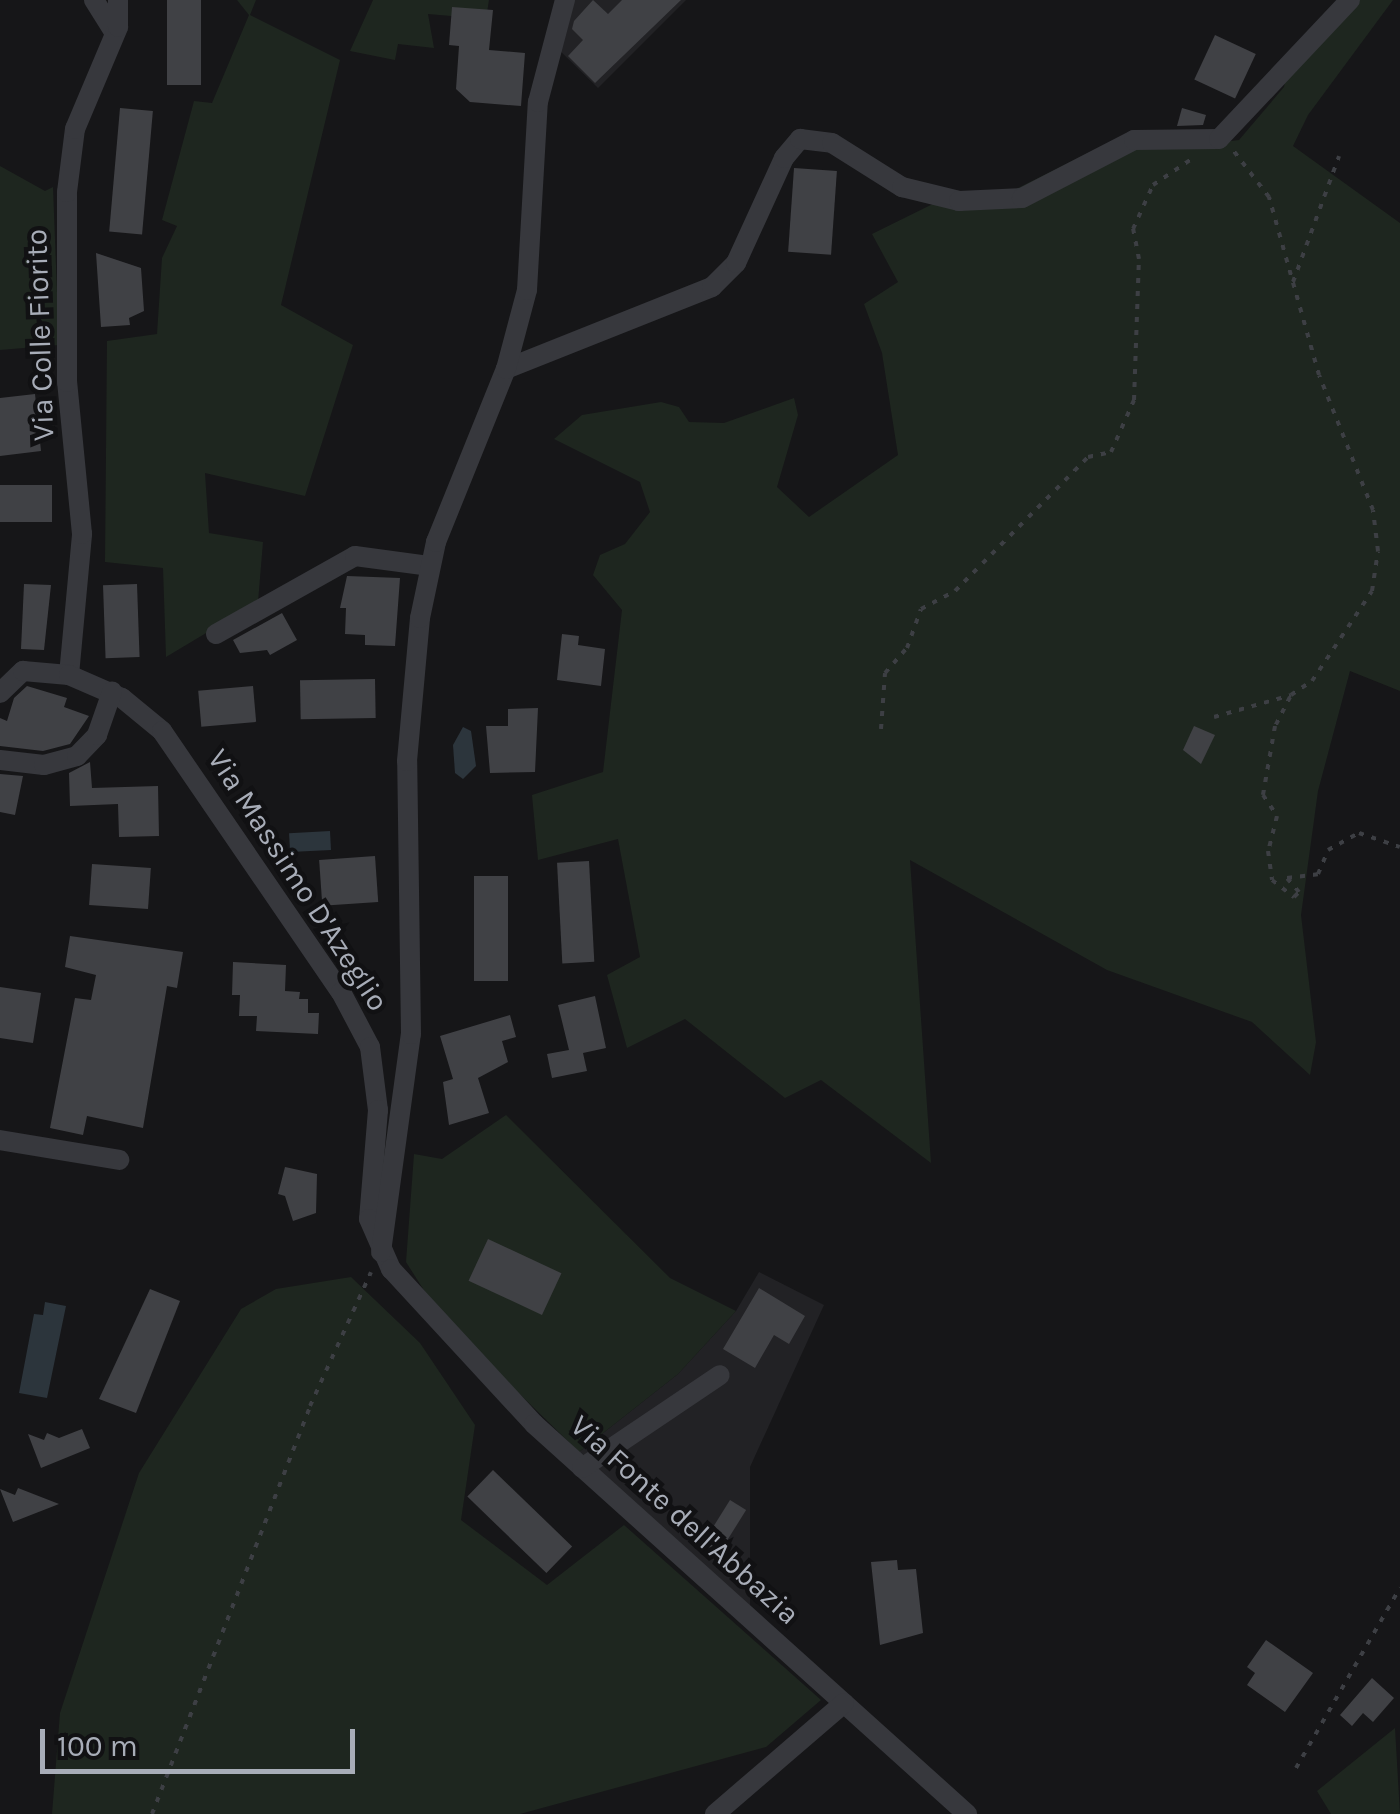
<!DOCTYPE html>
<style>
body{margin:0}
#map{position:relative;width:1400px;height:1814px;overflow:hidden;background:#161618;font-family:Karla,sans-serif}
div>[style]{position:absolute}
.built>*{inset:0;background:#222225}
.green>*{inset:0;background:#1e261f}
.water>*{inset:0;background:#2c353c;transform-origin:0 0}
.building>*{inset:0;background:#404145;transform-origin:0 0}
.path>*{height:4px;margin-top:-2px;transform-origin:0;background:repeating-linear-gradient(90deg,#3d3f44 0 5px,transparent 0 13px)}
.minor>*{height:20px;margin:-10px;padding:0 10px;transform-origin:10px;border-radius:10px;background:#37383d}
span{translate:-50% -50%;white-space:nowrap;text-align:center;line-height:1.15;-webkit-text-stroke:9px #111113;paint-order:stroke}
.street-label{font-size:30px;color:#a8adb8}
.scale{position:absolute;left:40px;top:1729px;width:315px;height:45px;box-sizing:border-box;border:5px solid #a8adb8;border-top:0;padding-left:12px;font-size:30px;line-height:35px;white-space:nowrap;color:#a8adb8;-webkit-text-stroke:8px #111113;paint-order:stroke}
</style>
<div id="map">
<div class="built">
<i style="clip-path:polygon(570px 0,686px 0,598px 88px,554px 45px)"></i>
<i style="clip-path:polygon(759px 1272px,824px 1305px,750px 1467px,750px 1608px,579px 1452px,678px 1374px,736px 1311px)"></i>
</div>
<div class="green">
<i style="clip-path:polygon(237px 0,256px 0,250px 15px,340px 60px,281px 305px,353px 345px,305px 496px,205px 473px,209px 533px,263px 542px,258px 602px,166px 657px,163px 568px,105px 562px,107px 341px,157px 334px,162px 258px,177px 226px,162px 220px,194px 101px,212px 103px,249px 15px)"></i>
<i style="clip-path:polygon(373px 0,489px 0,486px 19px,428px 14px,434px 48px,398px 44px,395px 60px,350px 51px)"></i>
<i style="clip-path:polygon(1338px 0,1393px 0,1308px 115px,1293px 146px,1400px 223px,1400px 691px,1350px 671px,1318px 791px,1301px 915px,1316px 1042px,1310px 1075px,1252px 1022px,1107px 970px,910px 860px,931px 1163px,821px 1080px,785px 1098px,685px 1019px,627px 1048px,607px 975px,640px 957px,618px 839px,538px 860px,532px 795px,603px 772px,622px 610px,593px 575px,600px 555px,625px 544px,650px 512px,640px 482px,554px 439px,582px 415px,661px 402px,679px 407px,689px 422px,724px 423px,794px 398px,798px 415px,777px 487px,809px 517px,898px 455px,882px 353px,864px 304px,898px 282px,872px 234px,957px 192px,1016px 189px,1128px 133px,1194px 146px,1239px 140px,1284px 87px,1291px 52px)"></i>
<i style="clip-path:polygon(0 166px,45px 191px,53px 187px,59px 345px,0 350px)"></i>
<i style="clip-path:polygon(506px 1115px,670px 1278px,736px 1311px,678px 1374px,579px 1452px,441px 1317px,406px 1262px,414px 1154px,442px 1159px)"></i>
<i style="clip-path:polygon(351px 1277px,420px 1343px,475px 1425px,461px 1520px,547px 1585px,624px 1525px,821px 1700px,766px 1747px,520px 1814px,52px 1814px,60px 1713px,139px 1473px,241px 1309px,276px 1289px)"></i>
<i style="clip-path:polygon(1395px 1728px,1400px 1814px,1331px 1814px,1317px 1791px)"></i>
</div>
<div class="water">
<i style="clip-path:polygon(463px 727px,471px 731px,476px 766px,463px 779px,455px 773px,453px 745px)"></i>
<i style="left:330px;top:831px;width:19px;height:41px;rotate:87deg"></i>
<i style="clip-path:polygon(45px 1302px,66px 1306px,47px 1398px,19px 1393px,34px 1314px,43px 1315px)"></i>
</div>
<div class="building">
<i style="left:167px;top:0;width:34px;height:85px"></i>
<i style="clip-path:polygon(593px 0,608px 14px,622px 0,681px 0,595px 83px,568px 56px,583px 40px,572px 29px,574px 21px)"></i>
<i style="clip-path:polygon(452px 7px,493px 10px,489px 50px,525px 53px,521px 106px,470px 102px,456px 89px,459px 46px,449px 45px)"></i>
<i style="left:1215px;top:35px;width:45px;height:49px;rotate:25deg"></i>
<i style="left:120px;top:108px;width:33px;height:124px;rotate:5deg"></i>
<i style="clip-path:polygon(1182px 108px,1206px 115px,1203px 125px,1177px 126px)"></i>
<i style="left:794px;top:168px;width:43px;height:84px;rotate:4deg"></i>
<i style="clip-path:polygon(96px 253px,141px 268px,144px 311px,129px 318px,130px 325px,101px 327px)"></i>
<i style="clip-path:polygon(35px 394px,41px 451px,0 456px,0 398px)"></i>
<i style="left:0;top:485px;width:52px;height:37px"></i>
<i style="clip-path:polygon(347px 576px,400px 578px,395px 646px,365px 645px,365px 635px,345px 634px,346px 608px,340px 608px)"></i>
<i style="clip-path:polygon(24px 584px,51px 585px,44px 650px,21px 649px)"></i>
<i style="left:137px;top:584px;width:73px;height:34px;rotate:88deg"></i>
<i style="clip-path:polygon(282px 613px,297px 640px,270px 655px,267px 650px,240px 653px,233px 640px)"></i>
<i style="clip-path:polygon(562px 634px,579px 636px,578px 645px,605px 649px,601px 686px,557px 680px)"></i>
<i style="left:375px;top:679px;width:39px;height:75px;rotate:89deg"></i>
<i style="clip-path:polygon(27px 686px,67px 698px,64px 707px,89px 716px,70px 744px,43px 751px,0 746px,0 718px,7px 721px,14px 698px)"></i>
<i style="left:253px;top:686px;width:36px;height:55px;rotate:85deg"></i>
<i style="clip-path:polygon(538px 708px,535px 772px,490px 773px,486px 726px,508px 726px,508px 709px)"></i>
<i style="clip-path:polygon(1194px 726px,1215px 735px,1201px 764px,1183px 750px)"></i>
<i style="clip-path:polygon(90px 762px,92px 788px,158px 786px,159px 836px,119px 837px,118px 804px,70px 806px,69px 773px)"></i>
<i style="clip-path:polygon(0 774px,23px 776px,15px 815px,0 812px)"></i>
<i style="left:375px;top:856px;width:46px;height:56px;rotate:86deg"></i>
<i style="left:589px;top:861px;width:101px;height:32px;rotate:87deg"></i>
<i style="left:92px;top:864px;width:59px;height:41px;rotate:4deg"></i>
<i style="left:474px;top:876px;width:34px;height:105px"></i>
<i style="clip-path:polygon(70px 936px,183px 952px,177px 988px,167px 986px,143px 1128px,87px 1116px,83px 1135px,50px 1128px,75px 998px,91px 1000px,96px 975px,65px 967px)"></i>
<i style="clip-path:polygon(233px 962px,286px 965px,285px 991px,300px 992px,299px 999px,308px 999px,308px 1013px,319px 1013px,318px 1034px,256px 1031px,257px 1016px,239px 1016px,240px 995px,232px 995px)"></i>
<i style="clip-path:polygon(0 987px,41px 993px,33px 1043px,0 1038px)"></i>
<i style="clip-path:polygon(595px 996px,606px 1048px,583px 1053px,587px 1071px,552px 1078px,547px 1054px,569px 1050px,558px 1005px)"></i>
<i style="clip-path:polygon(510px 1015px,516px 1037px,502px 1041px,508px 1062px,478px 1078px,489px 1113px,449px 1125px,443px 1082px,453px 1079px,440px 1036px)"></i>
<i style="clip-path:polygon(285px 1167px,317px 1174px,316px 1213px,293px 1221px,285px 1196px,278px 1194px)"></i>
<i style="left:488px;top:1239px;width:81px;height:46px;rotate:25deg"></i>
<i style="clip-path:polygon(759px 1288px,805px 1316px,789px 1344px,774px 1335px,755px 1368px,723px 1349px)"></i>
<i style="clip-path:polygon(150px 1289px,180px 1301px,136px 1413px,99px 1399px)"></i>
<i style="clip-path:polygon(82px 1429px,90px 1448px,41px 1468px,28px 1434px,44px 1440px,47px 1433px,59px 1438px)"></i>
<i style="left:493px;top:1470px;width:110px;height:37px;rotate:44deg"></i>
<i style="clip-path:polygon(18px 1488px,59px 1504px,13px 1522px,0 1489px,15px 1495px)"></i>
<i style="left:730px;top:1500px;width:19px;height:51px;rotate:32deg"></i>
<i style="clip-path:polygon(897px 1560px,898px 1570px,916px 1569px,923px 1633px,880px 1645px,871px 1562px)"></i>
<i style="clip-path:polygon(1266px 1640px,1313px 1673px,1285px 1712px,1247px 1685px,1255px 1673px,1247px 1667px)"></i>
<i style="clip-path:polygon(1372px 1678px,1394px 1698px,1373px 1722px,1363px 1713px,1352px 1726px,1340px 1715px)"></i>
</div>
<div class="path">
<i style="left:1293px;top:282px;width:134px;rotate:-69.9deg"></i>
<i style="left:1290px;top:697px;width:33px;rotate:117deg"></i>
<i style="left:1275px;top:726px;width:70px;rotate:99.9deg"></i>
<i style="left:1263px;top:795px;width:25px;rotate:56deg"></i>
<i style="left:1277px;top:816px;width:36px;rotate:104deg"></i>
<i style="left:1268px;top:851px;width:29px;rotate:82deg"></i>
<i style="left:1272px;top:880px;width:28px;rotate:38deg"></i>
<i style="left:1294px;top:897px;width:7px;rotate:-45deg"></i>
<i style="left:1299px;top:892px;width:18px;rotate:-131deg"></i>
<i style="left:1287px;top:878px;width:31px;rotate:-7deg"></i>
<i style="left:1318px;top:874px;width:26px;rotate:-67deg"></i>
<i style="left:1328px;top:850px;width:35px;rotate:-29deg"></i>
<i style="left:1359px;top:833px;width:43px;rotate:18.9deg"></i>
<i style="left:1214px;top:717px;width:80px;rotate:-15.9deg"></i>
<i style="left:1291px;top:695px;width:25px;rotate:-34deg"></i>
<i style="left:1312px;top:681px;width:108px;rotate:-56.3deg"></i>
<i style="left:1372px;top:591px;width:40px;rotate:-81.5deg"></i>
<i style="left:1378px;top:551px;width:41px;rotate:-97deg"></i>
<i style="left:1373px;top:510px;width:145px;rotate:-111.8deg"></i>
<i style="left:1319px;top:375px;width:185px;rotate:-105.7deg"></i>
<i style="left:1269px;top:197px;width:59px;rotate:-127.5deg"></i>
<i style="left:881px;top:729px;width:56px;rotate:-85.9deg"></i>
<i style="left:885px;top:673px;width:33px;rotate:-49deg"></i>
<i style="left:907px;top:648px;width:41px;rotate:-70.3deg"></i>
<i style="left:921px;top:609px;width:38px;rotate:-28deg"></i>
<i style="left:955px;top:591px;width:189px;rotate:-45.2deg"></i>
<i style="left:1088px;top:457px;width:24px;rotate:-12deg"></i>
<i style="left:1111px;top:452px;width:57px;rotate:-66.1deg"></i>
<i style="left:1134px;top:400px;width:141px;rotate:-88deg"></i>
<i style="left:1139px;top:259px;width:31px;rotate:-101deg"></i>
<i style="left:1133px;top:229px;width:48px;rotate:-65.6deg"></i>
<i style="left:1153px;top:185px;width:45px;rotate:-34deg"></i>
<i style="left:1296px;top:1768px;width:208px;rotate:-60deg"></i>
<i style="left:152px;top:1814px;width:438px;rotate:-68.8deg"></i>
<i style="left:310px;top:1406px;width:147px;rotate:-65.5deg"></i>
</div>
<div class="minor">
<i style="left:94px;top:0;width:39px;rotate:58deg"></i>
<i style="left:506px;top:369px;width:222px;rotate:-21.7deg"></i>
<i style="left:712px;top:287px;width:34px;rotate:-45deg"></i>
<i style="left:736px;top:263px;width:115px;rotate:-65.4deg"></i>
<i style="left:784px;top:158px;width:25px;rotate:-50deg"></i>
<i style="left:800px;top:139px;width:32px;rotate:7deg"></i>
<i style="left:832px;top:143px;width:83px;rotate:32.2deg"></i>
<i style="left:902px;top:187px;width:59px;rotate:13.8deg"></i>
<i style="left:959px;top:201px;width:63px;rotate:-2.7deg"></i>
<i style="left:1022px;top:198px;width:126px;rotate:-27.4deg"></i>
<i style="left:1134px;top:140px;width:85px;rotate:-0.7deg"></i>
<i style="left:1219px;top:139px;width:191px;rotate:-46.7deg"></i>
<i style="left:216px;top:634px;width:159px;rotate:-29.3deg"></i>
<i style="left:355px;top:556px;width:76px;rotate:7.6deg"></i>
<i style="left:69px;top:675px;width:142px;rotate:-84.7deg"></i>
<i style="left:82px;top:534px;width:153px;rotate:-95.6deg"></i>
<i style="left:67px;top:382px;width:190px;rotate:-90deg"></i>
<i style="left:67px;top:192px;width:64px;rotate:-82.8deg"></i>
<i style="left:75px;top:129px;width:111px;rotate:-67.1deg"></i>
<i style="left:118px;top:27px;width:27px;rotate:-90deg"></i>
<i style="left:0;top:693px;width:32px;rotate:-44deg"></i>
<i style="left:23px;top:671px;width:46px;rotate:5deg"></i>
<i style="left:69px;top:675px;width:58px;rotate:23.5deg"></i>
<i style="left:122px;top:698px;width:52px;rotate:39.5deg"></i>
<i style="left:162px;top:731px;width:316px;rotate:55.6deg"></i>
<i style="left:341px;top:992px;width:62px;rotate:62.2deg"></i>
<i style="left:370px;top:1047px;width:64px;rotate:82.8deg"></i>
<i style="left:378px;top:1110px;width:109px;rotate:94.7deg"></i>
<i style="left:369px;top:1219px;width:55px;rotate:66.3deg"></i>
<i style="left:391px;top:1269px;width:211px;rotate:47.3deg"></i>
<i style="left:534px;top:1424px;width:583px;rotate:42.01deg"></i>
<i style="left:0;top:760px;width:44px;rotate:6.5deg"></i>
<i style="left:44px;top:765px;width:34px;rotate:-15deg"></i>
<i style="left:77px;top:756px;width:29px;rotate:-46deg"></i>
<i style="left:97px;top:735px;width:46px;rotate:-70.8deg"></i>
<i style="left:0;top:1140px;width:121px;rotate:9.5deg"></i>
<i style="left:381px;top:1252px;width:220px;rotate:-82.2deg"></i>
<i style="left:411px;top:1034px;width:273px;rotate:-90.8deg"></i>
<i style="left:407px;top:761px;width:144px;rotate:-84.8deg"></i>
<i style="left:420px;top:618px;width:78px;rotate:-78.1deg"></i>
<i style="left:436px;top:542px;width:187px;rotate:-68deg"></i>
<i style="left:506px;top:369px;width:82px;rotate:-75.1deg"></i>
<i style="left:527px;top:290px;width:188px;rotate:-86.7deg"></i>
<i style="left:538px;top:102px;width:106px;rotate:-75.2deg"></i>
<i style="left:582px;top:1468px;width:166px;rotate:-34deg"></i>
<i style="left:715px;top:1814px;width:170px;rotate:-40.7deg"></i>
</div>
<div class="street-label">
<span style="left:40px;top:335px;rotate:-92deg">Via Colle Fiorito</span>
<span style="left:298px;top:880px;rotate:57deg">Via Massimo D'Azeglio</span>
<span style="left:685px;top:1520px;rotate:42deg">Via Fonte dell'Abbazia</span>
</div>
<div class="scale">100 m</div>
</div>
